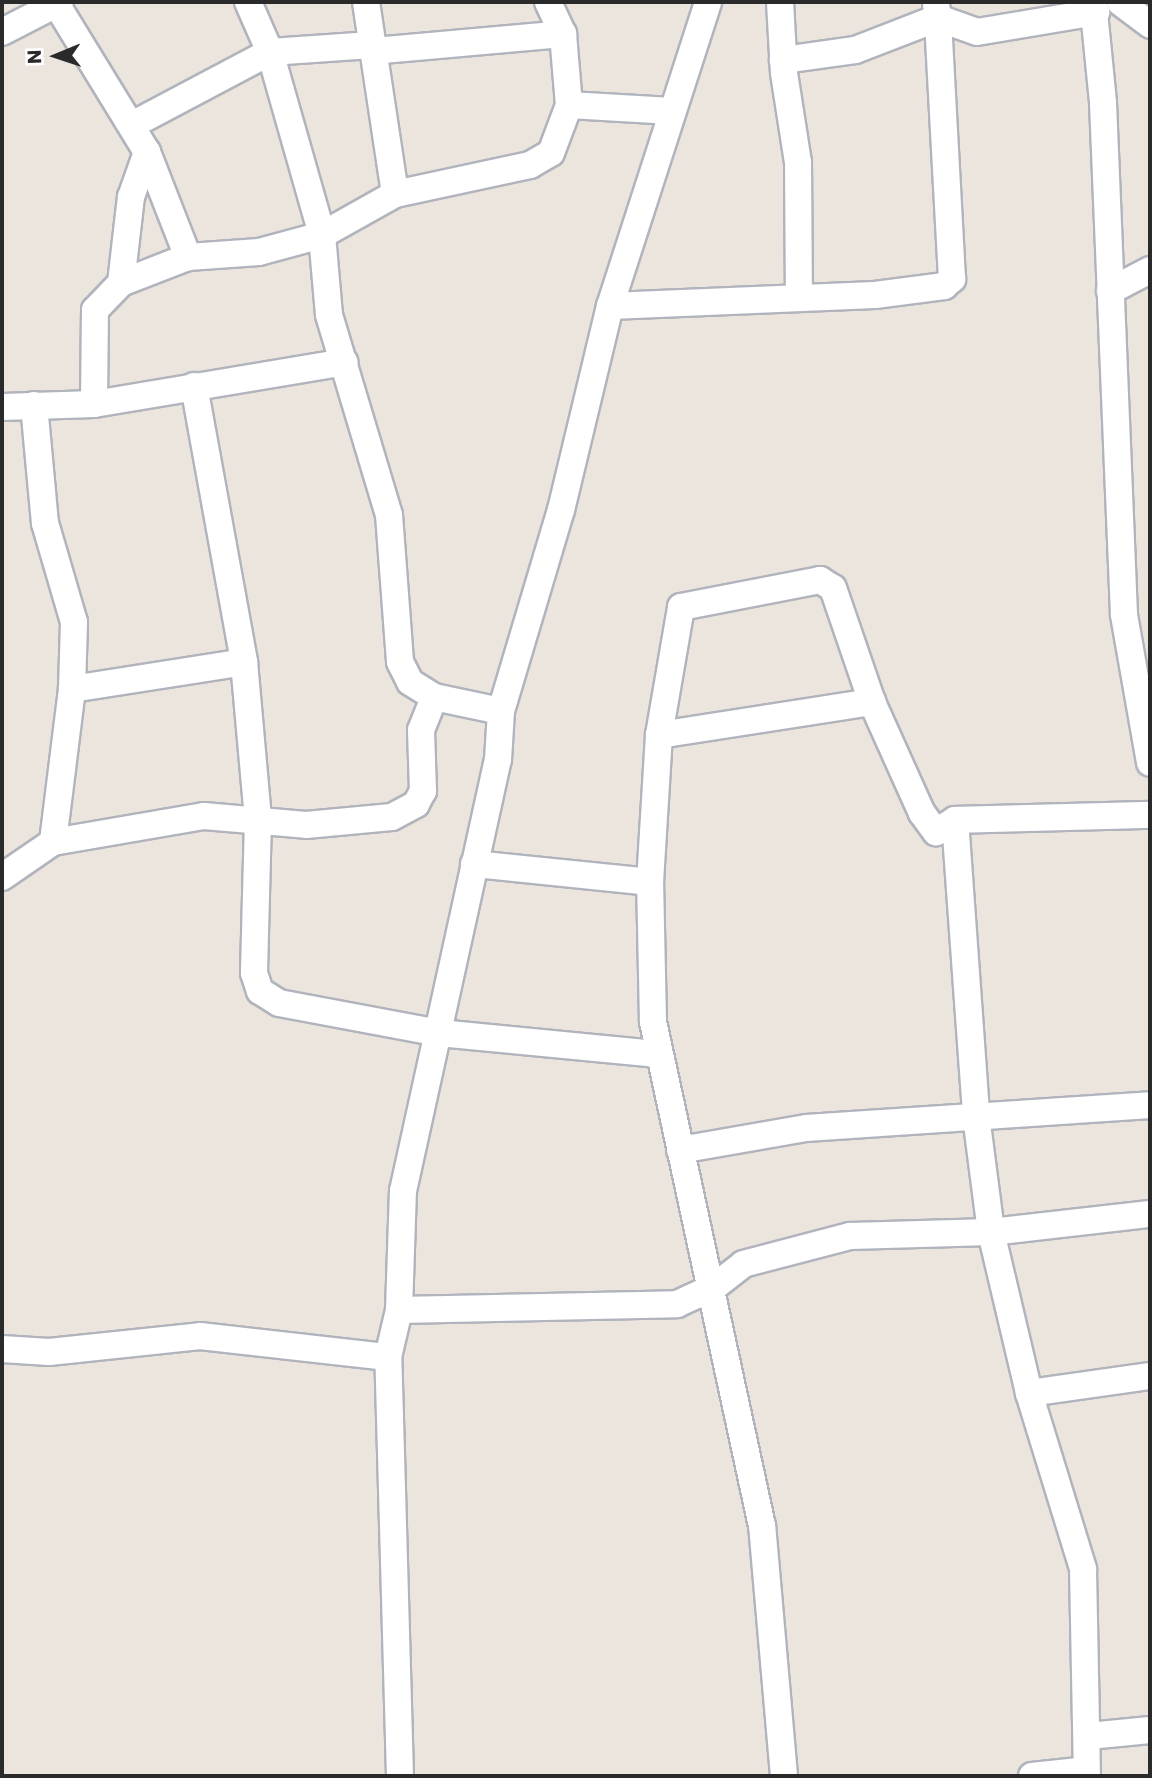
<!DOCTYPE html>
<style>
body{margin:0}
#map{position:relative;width:1152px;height:1778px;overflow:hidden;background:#ece5dd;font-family:Poppins,sans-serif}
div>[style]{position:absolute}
.roads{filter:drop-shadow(2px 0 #b1b4bd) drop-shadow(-2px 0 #b1b4bd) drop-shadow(0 2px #b1b4bd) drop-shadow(0 -2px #b1b4bd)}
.minor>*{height:26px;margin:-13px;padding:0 13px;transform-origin:13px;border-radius:13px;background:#fff}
span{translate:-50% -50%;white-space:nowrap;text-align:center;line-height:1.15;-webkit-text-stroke:7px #fff;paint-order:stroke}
.frame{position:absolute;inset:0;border:4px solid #2a2a2a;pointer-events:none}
.north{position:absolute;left:21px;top:21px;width:70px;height:70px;-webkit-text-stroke:5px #fff;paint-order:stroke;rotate:268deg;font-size:19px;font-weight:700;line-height:28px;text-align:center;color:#2a2a2a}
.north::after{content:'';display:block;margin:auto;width:24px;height:32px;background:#2a2a2a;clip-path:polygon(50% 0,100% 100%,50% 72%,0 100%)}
</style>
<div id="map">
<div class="roads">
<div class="minor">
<i style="left:55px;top:2px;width:176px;rotate:58.5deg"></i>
<i style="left:147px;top:152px;width:113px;rotate:68.7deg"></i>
<i style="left:248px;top:2px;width:55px;rotate:66.3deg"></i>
<i style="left:270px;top:52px;width:190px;rotate:74.1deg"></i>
<i style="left:322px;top:235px;width:80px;rotate:85deg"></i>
<i style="left:329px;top:315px;width:209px;rotate:73.3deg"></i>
<i style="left:389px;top:515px;width:147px;rotate:85.7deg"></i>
<i style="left:400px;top:662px;width:22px;rotate:63deg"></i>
<i style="left:410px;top:682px;width:28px;rotate:32deg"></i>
<i style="left:366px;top:2px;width:194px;rotate:81.4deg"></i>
<i style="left:548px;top:2px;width:35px;rotate:65deg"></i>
<i style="left:563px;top:34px;width:71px;rotate:85.2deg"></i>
<i style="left:780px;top:2px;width:71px;rotate:86.8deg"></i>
<i style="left:784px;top:73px;width:90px;rotate:81.1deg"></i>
<i style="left:798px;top:162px;width:135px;rotate:89.6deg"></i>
<i style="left:1093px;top:2px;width:101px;rotate:84.3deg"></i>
<i style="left:1103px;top:103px;width:512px;rotate:87.65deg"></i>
<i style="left:1124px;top:615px;width:150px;rotate:80deg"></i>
<i style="left:1120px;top:2px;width:38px;rotate:37deg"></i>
<i style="left:936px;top:4px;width:14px;rotate:82deg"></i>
<i style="left:938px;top:18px;width:41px;rotate:19.7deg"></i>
<i style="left:977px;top:32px;width:121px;rotate:-9.5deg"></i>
<i style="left:2px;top:32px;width:65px;rotate:-27.3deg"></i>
<i style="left:373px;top:51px;width:191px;rotate:-5.1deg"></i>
<i style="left:132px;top:125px;width:156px;rotate:-27.9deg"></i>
<i style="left:270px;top:52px;width:102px;rotate:-3.9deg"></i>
<i style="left:121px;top:283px;width:72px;rotate:-21.2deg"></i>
<i style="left:188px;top:257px;width:71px;rotate:-4deg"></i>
<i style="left:259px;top:252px;width:65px;rotate:-15.1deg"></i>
<i style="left:322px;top:235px;width:84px;rotate:-29.3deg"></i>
<i style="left:395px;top:194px;width:138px;rotate:-12.1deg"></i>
<i style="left:530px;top:165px;width:24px;rotate:-30deg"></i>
<i style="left:551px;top:153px;width:51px;rotate:-69.4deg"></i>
<i style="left:569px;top:105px;width:103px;rotate:3.3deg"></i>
<i style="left:1110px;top:291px;width:45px;rotate:-27.7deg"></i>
<i style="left:610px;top:306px;width:265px;rotate:-2.4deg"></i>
<i style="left:875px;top:295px;width:70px;rotate:-7.4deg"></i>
<i style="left:944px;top:286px;width:11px;rotate:-41deg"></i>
<i style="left:952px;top:279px;width:261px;rotate:-93.1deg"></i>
<i style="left:938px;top:18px;width:89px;rotate:158.9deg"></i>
<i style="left:855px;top:50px;width:73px;rotate:172.1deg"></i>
<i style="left:194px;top:386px;width:280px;rotate:79.7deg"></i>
<i style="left:244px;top:662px;width:158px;rotate:84.9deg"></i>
<i style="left:258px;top:819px;width:154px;rotate:91.5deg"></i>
<i style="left:254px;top:973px;width:19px;rotate:72deg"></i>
<i style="left:260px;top:991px;width:22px;rotate:32deg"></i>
<i style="left:279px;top:1003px;width:163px;rotate:10.6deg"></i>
<i style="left:439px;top:1033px;width:220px;rotate:5.5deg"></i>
<i style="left:94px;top:404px;width:94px;rotate:-89.4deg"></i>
<i style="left:95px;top:310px;width:37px;rotate:-46deg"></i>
<i style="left:121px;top:283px;width:87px;rotate:-83.4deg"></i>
<i style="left:131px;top:197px;width:48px;rotate:-70.4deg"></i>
<i style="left:34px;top:405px;width:119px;rotate:84.7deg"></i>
<i style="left:45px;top:523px;width:103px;rotate:73.7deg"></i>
<i style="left:74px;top:622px;width:67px;rotate:91.7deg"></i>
<i style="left:72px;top:689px;width:154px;rotate:97.1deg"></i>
<i style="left:2px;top:407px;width:92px;rotate:-1.9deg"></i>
<i style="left:94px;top:404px;width:254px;rotate:-9.5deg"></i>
<i style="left:72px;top:689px;width:174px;rotate:-8.9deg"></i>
<i style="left:659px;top:735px;width:216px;rotate:-8.8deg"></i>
<i style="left:955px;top:820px;width:195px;rotate:-1.5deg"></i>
<i style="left:474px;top:864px;width:177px;rotate:5.8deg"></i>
<i style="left:2px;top:877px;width:62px;rotate:-34.5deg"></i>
<i style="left:53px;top:842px;width:153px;rotate:-9.8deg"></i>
<i style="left:204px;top:816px;width:102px;rotate:5deg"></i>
<i style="left:306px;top:825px;width:86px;rotate:-5.3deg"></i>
<i style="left:392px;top:817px;width:27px;rotate:-28deg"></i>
<i style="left:416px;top:804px;width:15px;rotate:-62deg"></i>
<i style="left:423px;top:791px;width:61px;rotate:-91.9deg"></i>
<i style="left:421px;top:730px;width:35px;rotate:-68deg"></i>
<i style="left:434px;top:697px;width:68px;rotate:11.8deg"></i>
<i style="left:680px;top:1150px;width:128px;rotate:-9.9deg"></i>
<i style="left:806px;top:1128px;width:345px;rotate:-3.8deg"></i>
<i style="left:399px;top:1310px;width:278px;rotate:-1.2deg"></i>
<i style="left:677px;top:1304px;width:41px;rotate:-24.7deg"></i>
<i style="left:714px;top:1287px;width:37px;rotate:-38deg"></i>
<i style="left:743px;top:1264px;width:111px;rotate:-14.7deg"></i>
<i style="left:850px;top:1236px;width:141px;rotate:-1.6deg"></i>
<i style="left:991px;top:1232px;width:160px;rotate:-6.5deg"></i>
<i style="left:2px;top:1349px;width:47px;rotate:3.7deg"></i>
<i style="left:49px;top:1352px;width:152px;rotate:-6deg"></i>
<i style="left:200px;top:1336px;width:189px;rotate:6.4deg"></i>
<i style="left:1029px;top:1393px;width:122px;rotate:-8deg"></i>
<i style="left:1089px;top:1736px;width:61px;rotate:-5.6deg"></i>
<i style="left:400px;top:1776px;width:419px;rotate:-91.6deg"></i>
<i style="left:388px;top:1357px;width:48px;rotate:-76.8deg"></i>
<i style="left:399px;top:1310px;width:119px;rotate:-88.1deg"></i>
<i style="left:403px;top:1191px;width:441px;rotate:-77.6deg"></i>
<i style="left:498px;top:760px;width:49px;rotate:-86.5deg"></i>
<i style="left:501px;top:711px;width:210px;rotate:-73.4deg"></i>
<i style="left:561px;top:510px;width:210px;rotate:-76.5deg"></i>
<i style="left:610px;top:306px;width:319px;rotate:-72.1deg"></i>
<i style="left:784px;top:1776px;width:251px;rotate:-95deg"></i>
<i style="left:762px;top:1526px;width:516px;rotate:-102.2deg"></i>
<i style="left:653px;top:1022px;width:140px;rotate:-91.2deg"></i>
<i style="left:650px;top:882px;width:147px;rotate:-86.5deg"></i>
<i style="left:659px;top:735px;width:130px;rotate:-80.2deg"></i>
<i style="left:681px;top:607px;width:142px;rotate:-11deg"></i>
<i style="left:820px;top:580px;width:15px;rotate:32deg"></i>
<i style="left:833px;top:588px;width:120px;rotate:71.1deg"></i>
<i style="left:872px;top:702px;width:122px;rotate:65.8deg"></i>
<i style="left:922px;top:813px;width:24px;rotate:54deg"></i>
<i style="left:936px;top:832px;width:22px;rotate:-32deg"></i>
<i style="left:955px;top:820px;width:297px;rotate:85.9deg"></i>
<i style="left:976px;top:1116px;width:117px;rotate:82.6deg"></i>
<i style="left:991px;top:1232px;width:165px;rotate:76.7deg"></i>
<i style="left:1029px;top:1393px;width:184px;rotate:72.9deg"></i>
<i style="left:1083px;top:1569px;width:207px;rotate:88.9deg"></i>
<i style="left:1032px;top:1776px;width:54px;rotate:-6.3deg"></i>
</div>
</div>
<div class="frame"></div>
<div class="north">N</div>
</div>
